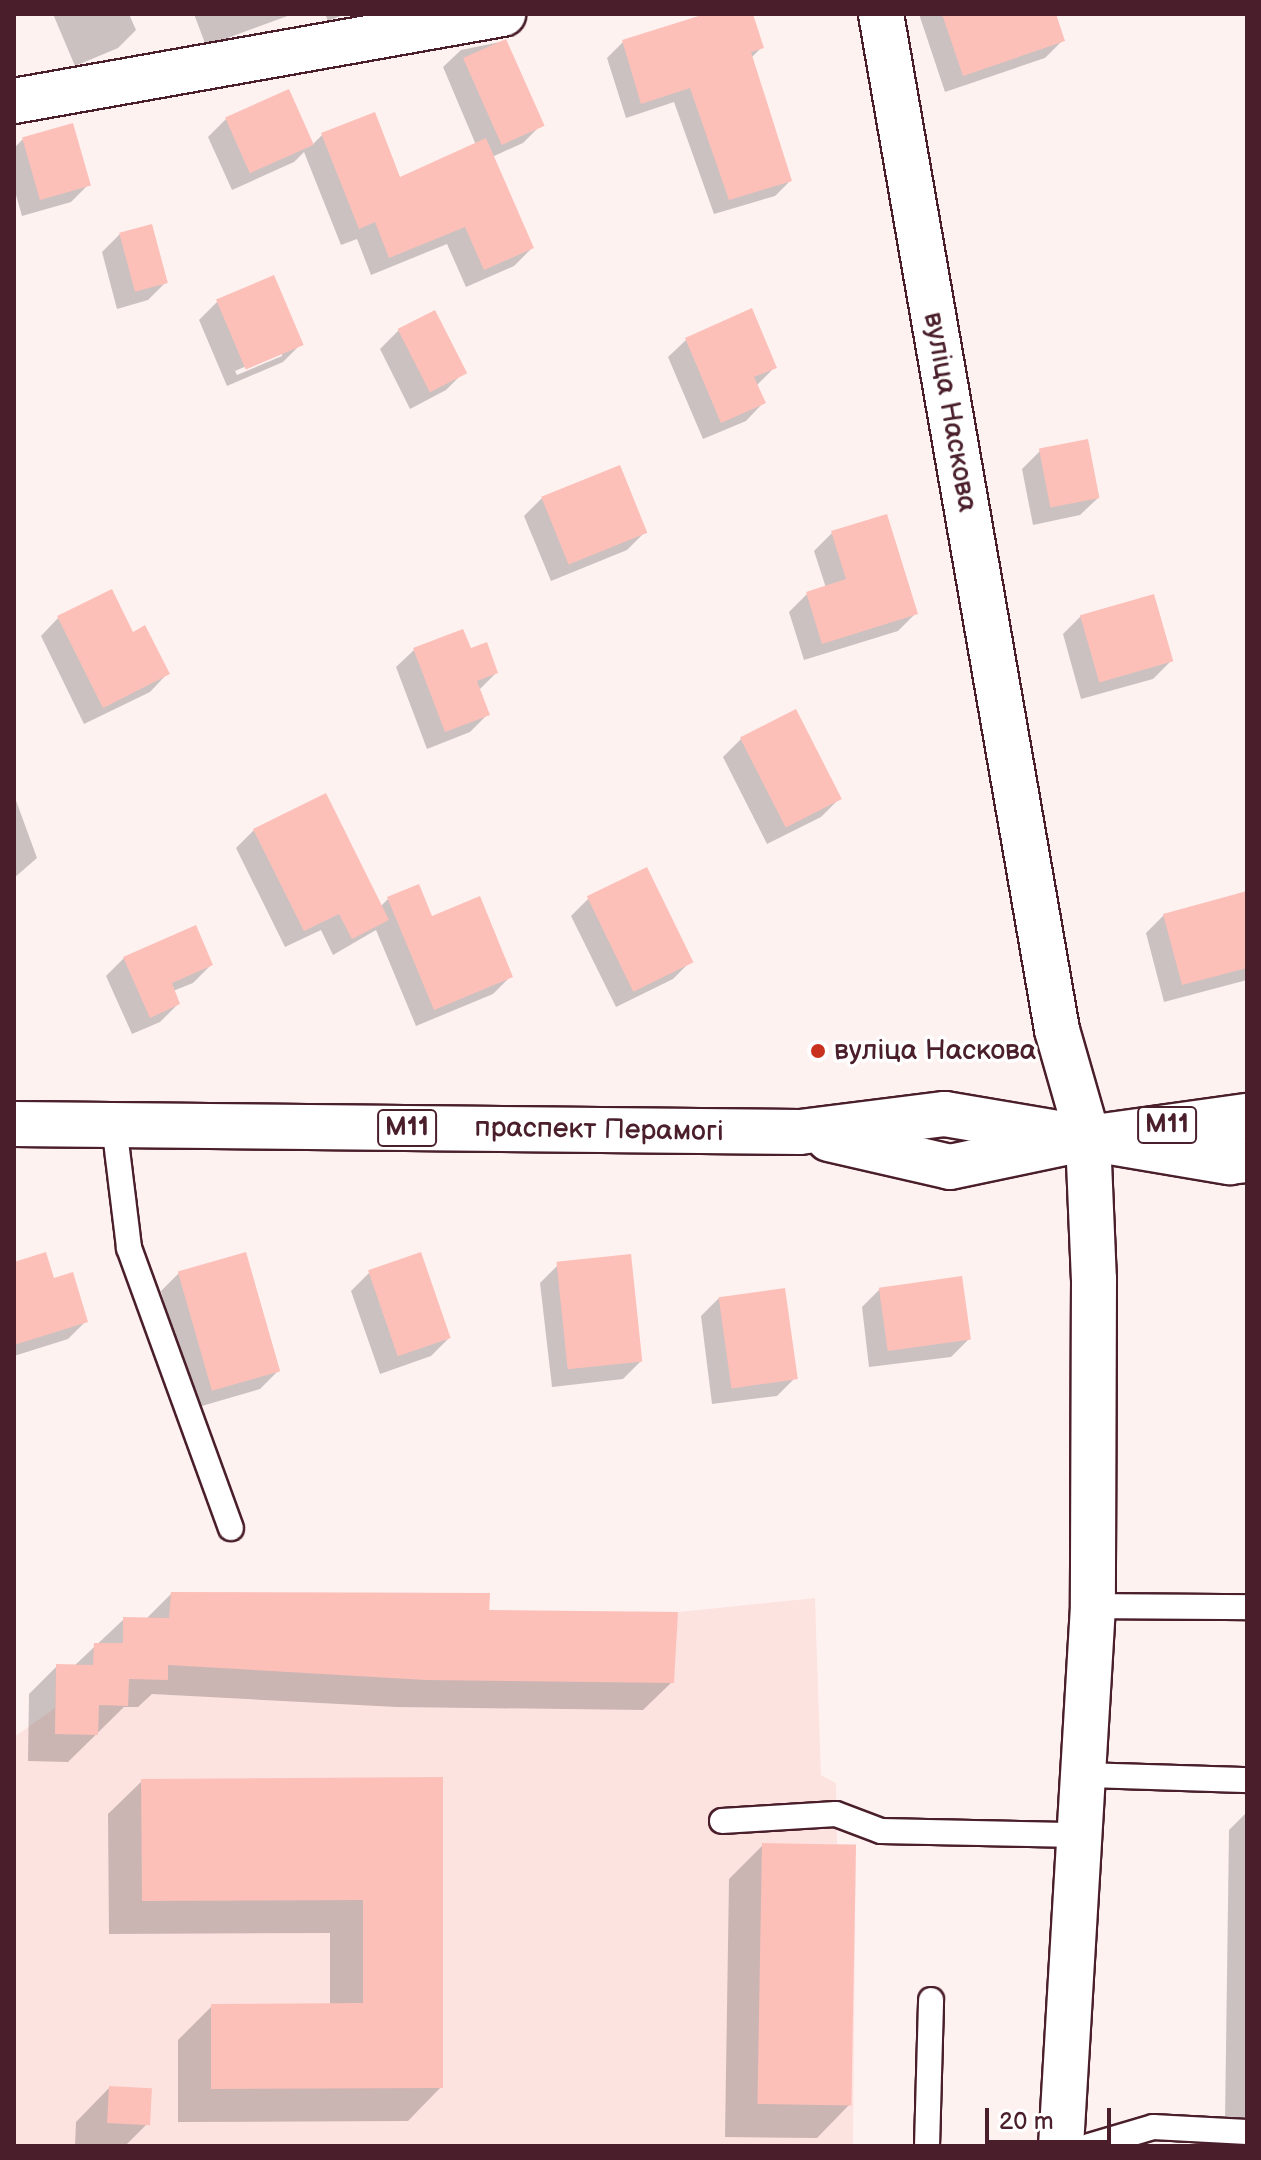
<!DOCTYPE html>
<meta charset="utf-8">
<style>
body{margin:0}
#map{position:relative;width:1261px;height:2160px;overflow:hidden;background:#fef2f1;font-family:"Balsamiq Sans",sans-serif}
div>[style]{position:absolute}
.built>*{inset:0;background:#fde3e0}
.shadow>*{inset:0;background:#0003}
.building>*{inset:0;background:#fcc0b9;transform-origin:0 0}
.roads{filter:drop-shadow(2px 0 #4a1f2b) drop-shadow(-2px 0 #4a1f2b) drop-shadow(0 2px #4a1f2b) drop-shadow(0 -2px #4a1f2b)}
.lane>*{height:24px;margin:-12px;padding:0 12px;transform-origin:12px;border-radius:12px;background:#fff}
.street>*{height:44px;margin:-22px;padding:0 22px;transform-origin:22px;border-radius:22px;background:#fff}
.primary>*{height:44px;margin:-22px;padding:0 22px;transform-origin:22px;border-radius:22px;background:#fff}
.dots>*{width:22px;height:22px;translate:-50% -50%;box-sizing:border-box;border:4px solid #fff;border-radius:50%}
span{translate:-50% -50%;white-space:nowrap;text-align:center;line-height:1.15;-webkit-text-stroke:7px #fff;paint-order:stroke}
.shield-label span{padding:2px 6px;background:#fff;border:2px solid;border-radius:6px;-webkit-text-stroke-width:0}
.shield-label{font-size:26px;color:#4a1f2b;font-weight:700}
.street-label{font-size:28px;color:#4a1f2b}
.poi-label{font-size:28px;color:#4a1f2b}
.left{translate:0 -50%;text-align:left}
.frame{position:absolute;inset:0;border:16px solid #4a1f2b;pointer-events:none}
.scale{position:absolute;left:985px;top:2108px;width:126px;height:36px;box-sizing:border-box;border:4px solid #4a1f2b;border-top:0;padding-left:10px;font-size:24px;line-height:28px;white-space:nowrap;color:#4a1f2b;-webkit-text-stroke:6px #fff;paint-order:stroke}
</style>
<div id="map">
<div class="built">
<i style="clip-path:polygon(171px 1592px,490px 1593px,490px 1610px,678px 1612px,815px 1598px,821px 1775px,836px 1783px,837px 1844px,856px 1844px,853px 2146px,14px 2146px,14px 1737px,55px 1708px,56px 1664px,93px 1665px,94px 1643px,123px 1643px,123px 1617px,169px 1618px)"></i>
</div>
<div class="shadow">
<i style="clip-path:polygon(53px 14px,129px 14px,136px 30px,118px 48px,75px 66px)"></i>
<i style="clip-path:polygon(194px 14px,293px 14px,206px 46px)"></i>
<i style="clip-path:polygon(325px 14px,345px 14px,328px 21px)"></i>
<i style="clip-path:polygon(710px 14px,751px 14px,762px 47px,751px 58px,790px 181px,775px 196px,714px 214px,674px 102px,626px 118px,607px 58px,623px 42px)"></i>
<i style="clip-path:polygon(919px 14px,1054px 14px,1063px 40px,1045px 58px,945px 92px)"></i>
<i style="clip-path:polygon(505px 41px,541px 125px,523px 143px,492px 157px,532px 248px,514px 266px,466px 287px,447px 244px,371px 275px,357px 239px,341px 245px,304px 152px,294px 162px,232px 190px,208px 137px,226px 119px,312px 145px,322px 135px,399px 179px,476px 145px,443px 67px,461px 50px)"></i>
<i style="clip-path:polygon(23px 139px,89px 184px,71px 202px,22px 216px,14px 188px,14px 148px)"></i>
<i style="clip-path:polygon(120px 234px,166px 282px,148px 300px,117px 309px,102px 252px)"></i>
<i style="clip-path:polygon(evenodd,217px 302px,301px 344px,283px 362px,227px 386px,199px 320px,217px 302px,282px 351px,282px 356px,237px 375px,235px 371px,282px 351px)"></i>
<i style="clip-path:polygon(434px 313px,464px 372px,446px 390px,410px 409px,380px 349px,398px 331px)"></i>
<i style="clip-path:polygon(686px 340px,775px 367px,756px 386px,763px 403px,746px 421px,703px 439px,668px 357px)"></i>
<i style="clip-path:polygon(1040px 451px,1098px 498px,1080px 515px,1033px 525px,1022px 469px)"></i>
<i style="clip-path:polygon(542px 498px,645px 532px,627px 550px,551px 581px,524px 516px)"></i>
<i style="clip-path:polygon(832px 533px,916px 613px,898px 631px,804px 660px,789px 612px,807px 594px,826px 588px,814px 551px)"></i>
<i style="clip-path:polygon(1081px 616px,1171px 661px,1153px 679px,1081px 699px,1063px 634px)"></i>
<i style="clip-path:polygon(58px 618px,132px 634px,167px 674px,150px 692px,84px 724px,41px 636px)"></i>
<i style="clip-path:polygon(414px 650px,469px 651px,496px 673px,479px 690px,488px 714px,470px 732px,427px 749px,396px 667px)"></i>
<i style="clip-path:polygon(741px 739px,839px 799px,821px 817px,767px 844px,723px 757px)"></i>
<i style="clip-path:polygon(14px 795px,37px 858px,14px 878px)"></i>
<i style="clip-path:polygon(254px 830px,380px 907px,388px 899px,431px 919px,511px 976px,493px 994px,416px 1026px,376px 930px,333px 955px,321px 930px,285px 947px,236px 848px)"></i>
<i style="clip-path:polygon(1247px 893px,1247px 980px,1164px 1002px,1146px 933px,1164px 915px)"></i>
<i style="clip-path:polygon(589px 898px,691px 961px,673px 979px,616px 1007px,571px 916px)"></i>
<i style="clip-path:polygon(124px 958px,211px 965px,193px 983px,173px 991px,178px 1004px,160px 1022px,132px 1034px,106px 976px)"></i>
<i style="clip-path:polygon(14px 1264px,52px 1280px,86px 1321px,68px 1339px,14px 1356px)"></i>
<i style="clip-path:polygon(558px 1265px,641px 1361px,623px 1379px,552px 1387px,540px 1283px)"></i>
<i style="clip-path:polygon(179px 1273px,278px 1371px,260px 1389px,195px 1408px,161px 1291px)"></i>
<i style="clip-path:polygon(369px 1273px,449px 1338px,431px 1356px,380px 1374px,351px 1291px)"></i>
<i style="clip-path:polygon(880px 1289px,969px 1339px,951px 1357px,869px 1367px,862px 1307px)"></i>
<i style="clip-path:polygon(719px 1298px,795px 1378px,777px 1396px,712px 1404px,701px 1316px)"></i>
<i style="clip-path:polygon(171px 1594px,487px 1612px,672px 1682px,643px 1710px,396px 1707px,152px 1694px,138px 1707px,124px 1707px,68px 1762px,28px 1761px,29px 1694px,57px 1666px,74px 1666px,124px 1619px,145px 1620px)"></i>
<i style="clip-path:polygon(441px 1779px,441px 2087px,408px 2121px,178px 2122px,178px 2040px,212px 2006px,330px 2005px,330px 1933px,109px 1934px,108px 1814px,142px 1781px)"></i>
<i style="clip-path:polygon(1247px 1812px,1247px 2121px,1225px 2121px,1229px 1830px)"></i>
<i style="clip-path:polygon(763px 1845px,850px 2104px,817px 2138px,725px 2137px,729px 1879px)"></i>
<i style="clip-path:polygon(109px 2088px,148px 2123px,125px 2146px,75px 2146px,76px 2122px)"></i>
</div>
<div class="building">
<i style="clip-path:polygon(705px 14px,753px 14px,764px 48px,751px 52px,792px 181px,729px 200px,690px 88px,641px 104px,622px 40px)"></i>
<i style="clip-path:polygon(942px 14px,1056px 14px,1065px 41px,963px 76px)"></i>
<i style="left:506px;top:39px;width:95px;height:47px;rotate:66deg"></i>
<i style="left:289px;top:89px;width:61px;height:70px;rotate:66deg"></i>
<i style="clip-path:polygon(375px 112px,400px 177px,486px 138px,534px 248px,484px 270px,465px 227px,389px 258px,375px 222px,359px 229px,321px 133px)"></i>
<i style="left:73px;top:123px;width:65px;height:53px;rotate:74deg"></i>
<i style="left:152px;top:224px;width:61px;height:34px;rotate:75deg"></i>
<i style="left:274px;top:275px;width:76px;height:63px;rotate:67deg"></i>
<i style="clip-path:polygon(752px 308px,777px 368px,754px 377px,766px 403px,721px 423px,685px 338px)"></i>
<i style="left:435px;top:310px;width:71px;height:42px;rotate:63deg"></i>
<i style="left:1088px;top:439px;width:60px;height:50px;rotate:79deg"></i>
<i style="left:620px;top:465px;width:73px;height:85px;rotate:68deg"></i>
<i style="clip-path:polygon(887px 514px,918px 614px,822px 644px,806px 592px,846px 579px,831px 531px)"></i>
<i style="clip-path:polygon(112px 589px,133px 632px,145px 625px,170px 674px,103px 708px,57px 616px)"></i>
<i style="left:1154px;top:594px;width:70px;height:77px;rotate:74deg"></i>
<i style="clip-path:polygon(463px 629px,471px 648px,487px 642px,498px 673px,477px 681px,490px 715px,445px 732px,413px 648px)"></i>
<i style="left:796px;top:709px;width:101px;height:63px;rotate:63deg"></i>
<i style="clip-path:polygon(326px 793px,389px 920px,352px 939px,339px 914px,304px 931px,253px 829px)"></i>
<i style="left:647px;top:867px;width:106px;height:67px;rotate:64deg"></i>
<i style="clip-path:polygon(419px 884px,432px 916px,480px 896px,513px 977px,434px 1010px,387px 897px)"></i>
<i style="clip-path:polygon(1247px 891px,1247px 968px,1182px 985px,1163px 914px)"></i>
<i style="clip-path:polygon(196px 925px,213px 965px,172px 983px,180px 1004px,150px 1018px,123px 957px)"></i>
<i style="clip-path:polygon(46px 1252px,54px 1278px,73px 1272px,88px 1322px,14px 1345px,14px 1262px)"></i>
<i style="left:246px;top:1252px;width:124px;height:71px;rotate:74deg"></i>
<i style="left:421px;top:1252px;width:91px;height:56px;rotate:71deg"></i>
<i style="left:631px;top:1254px;width:108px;height:75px;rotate:84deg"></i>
<i style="left:962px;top:1276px;width:64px;height:84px;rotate:82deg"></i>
<i style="left:785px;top:1288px;width:92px;height:67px;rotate:82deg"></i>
<i style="clip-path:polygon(171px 1592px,490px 1593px,489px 1610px,678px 1612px,674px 1683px,426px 1680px,168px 1665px,168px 1680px,129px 1679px,128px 1706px,99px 1705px,98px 1735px,55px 1734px,56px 1664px,93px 1665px,94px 1643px,123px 1643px,123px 1617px,169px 1618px)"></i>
<i style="clip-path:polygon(443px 1777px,443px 2088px,211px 2089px,211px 2004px,363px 2003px,363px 1900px,142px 1901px,141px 1779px)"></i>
<i style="left:762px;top:1843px;width:94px;height:261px;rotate:1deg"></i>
<i style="left:109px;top:2086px;width:43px;height:37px;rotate:3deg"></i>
</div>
<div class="roads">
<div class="lane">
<i style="left:114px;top:1125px;width:124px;rotate:83deg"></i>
<i style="left:129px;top:1248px;width:298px;rotate:70deg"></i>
<i style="left:1093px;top:1606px;width:154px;rotate:0.4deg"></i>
<i style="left:1086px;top:1775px;width:161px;rotate:1.8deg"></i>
<i style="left:722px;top:1821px;width:114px;rotate:-3.5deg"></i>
<i style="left:836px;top:1814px;width:48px;rotate:20.7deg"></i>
<i style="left:881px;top:1831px;width:197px;rotate:1.2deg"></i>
<i style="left:927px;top:2146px;width:146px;rotate:-88.4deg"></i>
<i style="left:1089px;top:2146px;width:67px;rotate:-16.5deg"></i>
<i style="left:1153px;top:2127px;width:94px;rotate:3deg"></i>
</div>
<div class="street">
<i style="left:881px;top:14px;width:1031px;rotate:80.17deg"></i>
<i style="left:1057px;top:1030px;width:112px;rotate:74deg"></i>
<i style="left:1088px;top:1138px;width:141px;rotate:87.6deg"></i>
<i style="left:1094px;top:1279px;width:327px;rotate:90.2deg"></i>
<i style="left:1093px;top:1606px;width:541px;rotate:93.39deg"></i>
<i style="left:14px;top:101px;width:497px;rotate:-10.1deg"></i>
</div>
<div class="primary">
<i style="left:14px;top:1124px;width:786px;rotate:0.58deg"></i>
<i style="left:800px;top:1132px;width:146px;rotate:-7.1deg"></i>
<i style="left:945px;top:1114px;width:289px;rotate:9.6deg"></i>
<i style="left:1230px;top:1162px;width:17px;rotate:-7deg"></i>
<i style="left:829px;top:1139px;width:124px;rotate:13deg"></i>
<i style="left:950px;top:1167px;width:141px;rotate:-11.9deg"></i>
<i style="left:1088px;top:1138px;width:161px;rotate:-7.9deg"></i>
</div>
</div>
<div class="dots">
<i style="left:818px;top:1051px;background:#c8321e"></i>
</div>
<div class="shield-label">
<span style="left:1167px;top:1125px">М11</span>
<span style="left:407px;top:1128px">М11</span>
</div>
<div class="street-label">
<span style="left:950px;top:412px;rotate:80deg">вуліца Наскова</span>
<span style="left:599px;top:1130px;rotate:1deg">праспект Перамогі</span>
</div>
<div class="poi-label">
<span class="left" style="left:834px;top:1051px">вуліца Наскова</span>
</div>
<div class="frame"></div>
<div class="scale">20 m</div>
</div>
